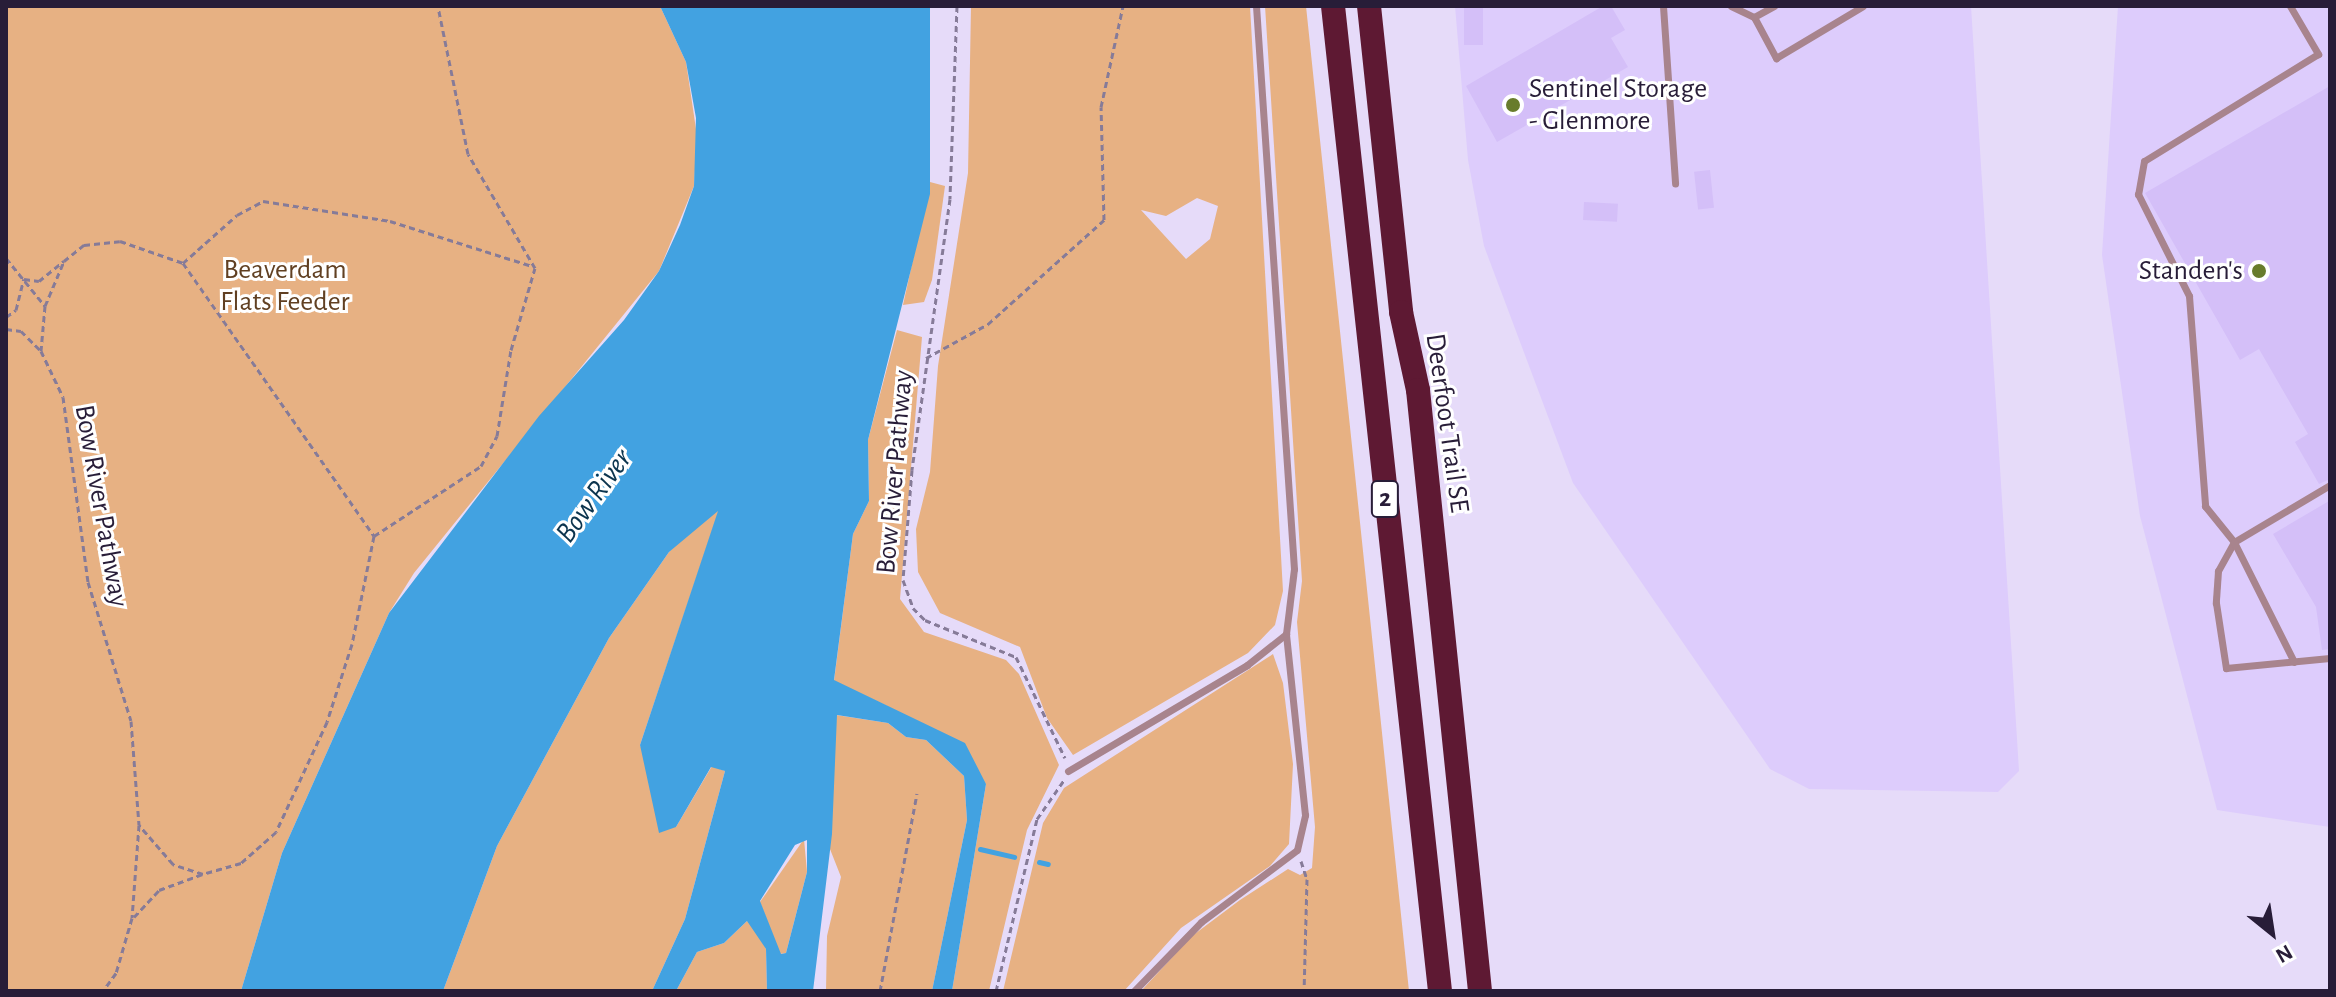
<!DOCTYPE html>
<style>
body{margin:0}
#map{position:relative;width:2336px;height:997px;overflow:hidden;background:#e6dbf9;font-family:"Alegreya Sans",sans-serif}
div>[style]{position:absolute}
.built>*{inset:0;background:#ddccfc}
.green>*{inset:0;background:#e7b183}
.water>*{inset:0;background:#42a2e1}
.stream>*{height:5px;margin:-2.5px;padding:0 2.5px;transform-origin:2.5px;border-radius:2.5px;background:#42a2e1}
.building>*{inset:0;background:#d4bff8;transform-origin:0 0}
.path>*{height:3px;margin-top:-1.5px;transform-origin:0;background:repeating-linear-gradient(90deg,#867b98 0 6px,transparent 0 10px)}
.lane>*{height:7px;margin:-3.5px;padding:0 3.5px;transform-origin:3.5px;border-radius:3.5px;background:#a8848d}
.highway>*{height:24px;margin:-12px;padding:0 12px;transform-origin:12px;border-radius:12px;background:#5e1933}
.dots>*{width:22px;height:22px;translate:-50% -50%;box-sizing:border-box;border:4px solid #fff;border-radius:50%}
span{translate:-50% -50%;white-space:nowrap;text-align:center;line-height:1.15;-webkit-text-stroke:6px #fff;paint-order:stroke}
.shield-label span{padding:2px 6px;background:#fff;border:2px solid;border-radius:6px;-webkit-text-stroke-width:0}
.shield-label{font-size:26px;color:#281d38;font-weight:700}
.poi-label{font-size:28px;color:#281d38}
.left{translate:0 -50%;text-align:left}
.right{translate:-100% -50%;text-align:right}
.park-label{font-size:28px;color:#614022}
.street-label{font-size:28px;color:#281d38}
.water-label{font-size:30px;color:#0b344e;font-style:italic}
.frame{position:absolute;inset:0;border:8px solid #281d38;pointer-events:none}
.north{position:absolute;left:2232px;top:893px;width:80px;height:80px;-webkit-text-stroke:6px #fff;paint-order:stroke;rotate:150deg;font-size:22px;font-weight:700;line-height:32px;text-align:center;color:#281d38}
.north::after{content:'';display:block;margin:auto;width:28px;height:36px;background:#281d38;clip-path:polygon(50% 0,100% 100%,50% 72%,0 100%)}
</style>
<div id="map">
<div class="built">
<i style="clip-path:polygon(1455px 6px,1971px 6px,2019px 771px,1998px 792px,1809px 789px,1770px 769px,1573px 483px,1484px 246px,1468px 160px)"></i>
<i style="clip-path:polygon(2118px 6px,2330px 6px,2330px 827px,2217px 810px,2140px 516px,2102px 255px)"></i>
</div>
<div class="green">
<i style="clip-path:polygon(6px 6px,660px 6px,686px 62px,697px 136px,694px 186px,659px 271px,414px 573px,389px 613px,282px 853px,241px 991px,6px 991px)"></i>
<i style="clip-path:polygon(evenodd,971px 6px,1250px 6px,1283px 591px,1275px 625px,1248px 653px,1073px 755px,1047px 718px,1020px 647px,940px 613px,918px 572px,916px 529px,930px 472px,938px 366px,968px 173px,971px 6px,1197px 198px,1218px 206px,1210px 239px,1186px 259px,1141px 210px,1166px 216px,1197px 198px)"></i>
<i style="clip-path:polygon(1265px 6px,1306px 6px,1409px 991px,1141px 991px,1192px 936px,1240px 900px,1288px 869px,1300px 875px,1312px 868px,1315px 827px,1297px 622px,1302px 581px)"></i>
<i style="clip-path:polygon(930px 182px,945px 186px,932px 280px,924px 302px,903px 305px)"></i>
<i style="clip-path:polygon(897px 330px,922px 337px,900px 599px,924px 632px,1006px 660px,1019px 674px,1059px 765px,1027px 830px,989px 991px,952px 991px,986px 784px,887px 706px,834px 681px,853px 534px,869px 501px,868px 440px)"></i>
<i style="clip-path:polygon(719px 510px,640px 745px,676px 827px,712px 766px,725px 771px,685px 919px,652px 991px,443px 991px,497px 846px,609px 638px,669px 552px,697px 522px)"></i>
<i style="clip-path:polygon(1273px 654px,1283px 683px,1293px 764px,1289px 844px,1270px 866px,1181px 928px,1124px 991px,1003px 991px,1043px 823px,1064px 788px)"></i>
<i style="clip-path:polygon(836px 715px,888px 723px,906px 737px,926px 740px,964px 776px,967px 820px,932px 991px,826px 991px,827px 936px,841px 877px,828px 844px)"></i>
<i style="clip-path:polygon(804px 839px,807px 872px,786px 953px,780px 954px,760px 902px)"></i>
<i style="clip-path:polygon(747px 921px,755px 923px,766px 949px,767px 991px,676px 991px,697px 952px,724px 943px)"></i>
</div>
<div class="water">
<i style="clip-path:polygon(evenodd,660px 6px,930px 6px,930px 194px,868px 440px,869px 501px,853px 534px,834px 680px,965px 743px,986px 784px,952px 991px,932px 991px,967px 820px,964px 776px,926px 740px,906px 737px,888px 723px,837px 715px,832px 834px,813px 991px,767px 991px,766px 949px,747px 921px,724px 943px,697px 952px,676px 991px,652px 991px,685px 919px,725px 771px,711px 767px,676px 827px,659px 833px,640px 745px,718px 511px,669px 552px,609px 638px,497px 846px,443px 991px,241px 991px,282px 853px,389px 613px,539px 416px,624px 320px,659px 271px,680px 225px,694px 186px,696px 118px,686px 62px,660px 6px,807px 840px,807px 872px,786px 953px,781px 954px,760px 901px,795px 845px,807px 840px)"></i>
</div>
<div class="stream">
<i style="left:980px;top:849px;width:35px;rotate:13deg"></i>
<i style="left:1039px;top:862px;width:9px;rotate:13deg"></i>
</div>
<div class="building">
<i style="left:1464px;top:6px;width:19px;height:39px"></i>
<i style="clip-path:polygon(1603px 6px,1611px 6px,1625px 30px,1611px 38px,1628px 67px,1497px 142px,1466px 86px)"></i>
<i style="clip-path:polygon(2330px 86px,2330px 479px,2319px 484px,2295px 442px,2308px 434px,2259px 349px,2240px 360px,2145px 193px)"></i>
<i style="left:1710px;top:170px;width:38px;height:16px;rotate:84deg"></i>
<i style="left:1584px;top:202px;width:34px;height:18px;rotate:3deg"></i>
<i style="clip-path:polygon(2330px 493px,2330px 649px,2322px 650px,2316px 607px,2273px 534px,2329px 501px)"></i>
</div>
<div class="path">
<i style="left:957px;top:6px;width:193px;rotate:92.1deg"></i>
<i style="left:950px;top:199px;width:274px;rotate:98deg"></i>
<i style="left:912px;top:470px;width:110px;rotate:94.7deg"></i>
<i style="left:903px;top:580px;width:30px;rotate:70deg"></i>
<i style="left:913px;top:608px;width:17px;rotate:45deg"></i>
<i style="left:925px;top:620px;width:98px;rotate:22.1deg"></i>
<i style="left:1016px;top:657px;width:112px;rotate:64.1deg"></i>
<i style="left:6px;top:258px;width:62px;rotate:50.9deg"></i>
<i style="left:45px;top:306px;width:45px;rotate:95.1deg"></i>
<i style="left:183px;top:263px;width:72px;rotate:-41.6deg"></i>
<i style="left:237px;top:215px;width:30px;rotate:-28deg"></i>
<i style="left:263px;top:201px;width:129px;rotate:8.9deg"></i>
<i style="left:390px;top:221px;width:149px;rotate:17.6deg"></i>
<i style="left:45px;top:306px;width:49px;rotate:-67.1deg"></i>
<i style="left:64px;top:261px;width:26px;rotate:-39deg"></i>
<i style="left:84px;top:245px;width:36px;rotate:-6deg"></i>
<i style="left:120px;top:241px;width:67px;rotate:19.2deg"></i>
<i style="left:183px;top:263px;width:333px;rotate:55deg"></i>
<i style="left:374px;top:536px;width:110px;rotate:101.5deg"></i>
<i style="left:352px;top:644px;width:82px;rotate:107.8deg"></i>
<i style="left:327px;top:722px;width:121px;rotate:114.9deg"></i>
<i style="left:276px;top:832px;width:47px;rotate:138.5deg"></i>
<i style="left:241px;top:863px;width:40px;rotate:164deg"></i>
<i style="left:203px;top:874px;width:32px;rotate:-162deg"></i>
<i style="left:173px;top:864px;width:52px;rotate:-131.1deg"></i>
<i style="left:6px;top:317px;width:12px;rotate:-35deg"></i>
<i style="left:16px;top:310px;width:32px;rotate:-76deg"></i>
<i style="left:24px;top:279px;width:15px;rotate:8deg"></i>
<i style="left:39px;top:281px;width:32px;rotate:-39deg"></i>
<i style="left:6px;top:329px;width:15px;rotate:8deg"></i>
<i style="left:21px;top:331px;width:28px;rotate:45deg"></i>
<i style="left:41px;top:351px;width:51px;rotate:64.4deg"></i>
<i style="left:63px;top:397px;width:187px;rotate:82.3deg"></i>
<i style="left:88px;top:582px;width:145px;rotate:72.8deg"></i>
<i style="left:131px;top:721px;width:104px;rotate:85.6deg"></i>
<i style="left:139px;top:825px;width:93px;rotate:94.3deg"></i>
<i style="left:132px;top:918px;width:57px;rotate:106.2deg"></i>
<i style="left:116px;top:973px;width:22px;rotate:126deg"></i>
<i style="left:926px;top:358px;width:71px;rotate:-28.7deg"></i>
<i style="left:988px;top:324px;width:156px;rotate:-41.9deg"></i>
<i style="left:1104px;top:220px;width:113px;rotate:-91.5deg"></i>
<i style="left:1101px;top:107px;width:103px;rotate:-77.7deg"></i>
<i style="left:374px;top:536px;width:128px;rotate:-33.2deg"></i>
<i style="left:481px;top:466px;width:34px;rotate:-62deg"></i>
<i style="left:497px;top:436px;width:87px;rotate:-80.8deg"></i>
<i style="left:511px;top:350px;width:85px;rotate:-73.7deg"></i>
<i style="left:535px;top:268px;width:132px;rotate:-120.4deg"></i>
<i style="left:468px;top:154px;width:151px;rotate:-101.5deg"></i>
<i style="left:1301px;top:861px;width:19px;rotate:72deg"></i>
<i style="left:1307px;top:879px;width:112px;rotate:91.5deg"></i>
<i style="left:134px;top:917px;width:37px;rotate:-47deg"></i>
<i style="left:159px;top:890px;width:47px;rotate:-20deg"></i>
<i style="left:880px;top:991px;width:201px;rotate:-79.4deg"></i>
<i style="left:996px;top:991px;width:177px;rotate:-76.6deg"></i>
<i style="left:1037px;top:819px;width:47px;rotate:-55.3deg"></i>
</div>
<div class="lane">
<i style="left:1663px;top:6px;width:178px;rotate:86.1deg"></i>
<i style="left:1731px;top:6px;width:25px;rotate:26deg"></i>
<i style="left:1754px;top:17px;width:47px;rotate:61.8deg"></i>
<i style="left:1776px;top:58px;width:101px;rotate:-30.9deg"></i>
<i style="left:2290px;top:6px;width:56px;rotate:59.7deg"></i>
<i style="left:2318px;top:54px;width:204px;rotate:148.4deg"></i>
<i style="left:2144px;top:161px;width:34px;rotate:100deg"></i>
<i style="left:2138px;top:194px;width:114px;rotate:63.4deg"></i>
<i style="left:2189px;top:296px;width:211px;rotate:85.6deg"></i>
<i style="left:2205px;top:506px;width:46px;rotate:51.1deg"></i>
<i style="left:2234px;top:542px;width:112px;rotate:-30.7deg"></i>
<i style="left:1754px;top:17px;width:23px;rotate:-29deg"></i>
<i style="left:2234px;top:542px;width:33px;rotate:119deg"></i>
<i style="left:2218px;top:571px;width:32px;rotate:94deg"></i>
<i style="left:2216px;top:603px;width:66px;rotate:81.3deg"></i>
<i style="left:2226px;top:668px;width:104px;rotate:-5.5deg"></i>
<i style="left:2234px;top:542px;width:134px;rotate:63.4deg"></i>
<i style="left:1068px;top:771px;width:208px;rotate:-30.6deg"></i>
<i style="left:1247px;top:665px;width:50px;rotate:-38.5deg"></i>
<i style="left:1134px;top:991px;width:96px;rotate:-45.8deg"></i>
<i style="left:1201px;top:922px;width:120px;rotate:-36.9deg"></i>
<i style="left:1297px;top:850px;width:36px;rotate:-77deg"></i>
<i style="left:1305px;top:815px;width:182px;rotate:-96deg"></i>
<i style="left:1286px;top:634px;width:65px;rotate:-83deg"></i>
<i style="left:1294px;top:569px;width:564px;rotate:-93.86deg"></i>
</div>
<div class="highway">
<i style="left:1333px;top:6px;width:991px;rotate:83.8deg"></i>
<i style="left:1369px;top:6px;width:308px;rotate:84deg"></i>
<i style="left:1401px;top:312px;width:80px;rotate:77.7deg"></i>
<i style="left:1418px;top:390px;width:604px;rotate:84.11deg"></i>
</div>
<div class="dots">
<i style="left:1513px;top:105px;background:#687c2c"></i>
<i style="left:2259px;top:271px;background:#687c2c"></i>
</div>
<div class="shield-label">
<span style="left:1385px;top:499px">2</span>
</div>
<div class="poi-label">
<span class="left" style="left:1529px;top:105px">Sentinel Storage<br>- Glenmore</span>
<span class="right" style="left:2243px;top:271px">Standen's</span>
</div>
<div class="park-label">
<span style="left:285px;top:286px">Beaverdam<br>Flats Feeder</span>
</div>
<div class="street-label">
<span style="left:1447px;top:423px;rotate:82deg">Deerfoot Trail SE</span>
<span style="left:895px;top:472px;rotate:-85deg">Bow River Pathway</span>
<span style="left:101px;top:506px;rotate:80deg">Bow River Pathway</span>
</div>
<div class="water-label">
<span style="left:594px;top:496px;rotate:-54deg">Bow River</span>
</div>
<div class="frame"></div>
<div class="north">N</div>
</div>
